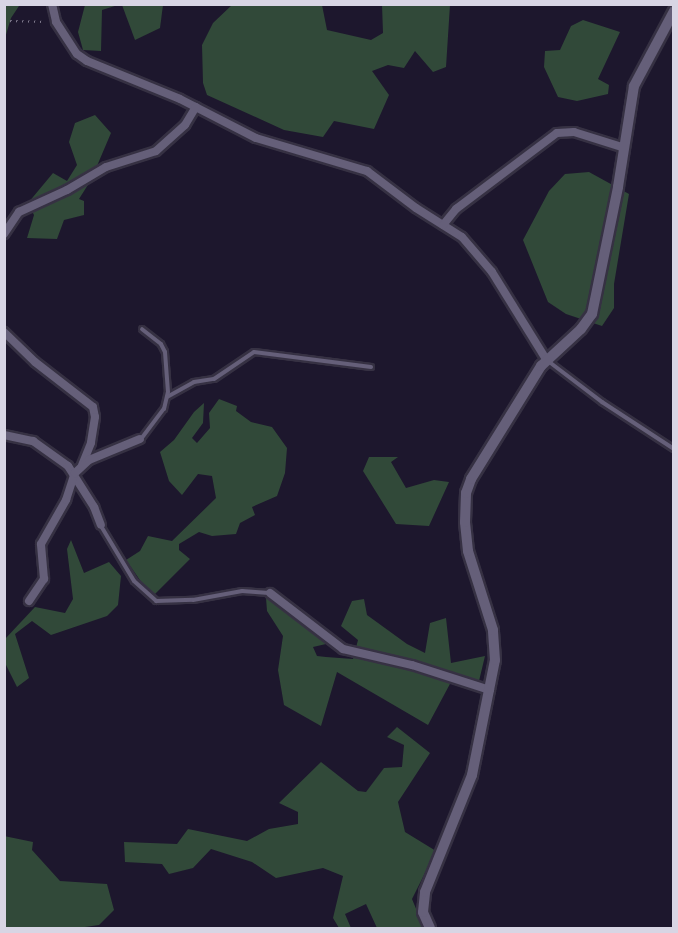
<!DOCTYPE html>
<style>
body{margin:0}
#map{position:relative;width:678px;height:933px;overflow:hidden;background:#1d172d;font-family:"Playfair Display",serif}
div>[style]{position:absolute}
.green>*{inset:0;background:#314939}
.path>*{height:1.5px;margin-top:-0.75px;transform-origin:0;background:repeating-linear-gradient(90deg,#7f7a8d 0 1.5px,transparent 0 6px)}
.roads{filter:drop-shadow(2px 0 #363143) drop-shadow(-2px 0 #363143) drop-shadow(0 2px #363143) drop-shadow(0 -2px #363143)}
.service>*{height:4px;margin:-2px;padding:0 2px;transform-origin:2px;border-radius:2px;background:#655f79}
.minor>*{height:8px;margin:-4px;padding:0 4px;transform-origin:4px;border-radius:4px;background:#655f79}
.tertiary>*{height:10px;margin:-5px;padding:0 5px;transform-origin:5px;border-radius:5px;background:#655f79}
span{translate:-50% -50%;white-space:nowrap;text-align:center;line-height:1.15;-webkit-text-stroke:6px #07050d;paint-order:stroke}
.frame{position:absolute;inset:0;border:6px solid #d8d5e4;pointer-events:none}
</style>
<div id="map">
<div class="green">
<i style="clip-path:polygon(5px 4px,19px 6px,11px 18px,5px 38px)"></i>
<i style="clip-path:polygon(233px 4px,322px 5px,327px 30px,371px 40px,383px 33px,382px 5px,450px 5px,446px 67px,433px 72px,415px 51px,404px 68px,388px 65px,372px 71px,389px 95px,374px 129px,334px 121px,323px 137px,284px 130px,207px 95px,203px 83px,202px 45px,213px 23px)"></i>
<i style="clip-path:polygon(85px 5px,118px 5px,102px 10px,101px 51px,83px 50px,78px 32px)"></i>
<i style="clip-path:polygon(122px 5px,163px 5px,160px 28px,135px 40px)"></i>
<i style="clip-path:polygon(583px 20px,620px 32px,598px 79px,609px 85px,608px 94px,577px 101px,558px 97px,544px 67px,545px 51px,560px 50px,571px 26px)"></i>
<i style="clip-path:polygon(95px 115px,111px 133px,91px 180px,79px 199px,84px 201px,84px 215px,64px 220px,57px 239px,27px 238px,34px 215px,28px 203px,53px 173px,67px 181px,77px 165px,69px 142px,75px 123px)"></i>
<i style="clip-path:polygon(589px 172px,629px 194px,614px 284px,614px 308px,602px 326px,566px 314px,548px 302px,523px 240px,549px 191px,565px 174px)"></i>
<i style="clip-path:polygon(219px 399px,237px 406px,236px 411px,251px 422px,272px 427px,287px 448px,285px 473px,277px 496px,252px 507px,255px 515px,240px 523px,236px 534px,212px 536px,199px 532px,179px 544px,179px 550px,190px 559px,155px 594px,144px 586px,126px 560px,140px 551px,148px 536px,172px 541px,216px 498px,212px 476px,198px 474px,182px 495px,169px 481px,160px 452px,174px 440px,194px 412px,204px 403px,203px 423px,192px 438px,197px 443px,210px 428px,209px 413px)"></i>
<i style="clip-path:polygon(369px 457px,398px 457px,391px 462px,406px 488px,434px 480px,449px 482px,429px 526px,396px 524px,363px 471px)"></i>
<i style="clip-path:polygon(71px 540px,84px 573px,109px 562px,121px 576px,118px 605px,107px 616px,51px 635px,32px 621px,15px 634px,29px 678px,17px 687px,5px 663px,5px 639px,35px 607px,65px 613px,73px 599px,67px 549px)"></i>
<i style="clip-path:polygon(266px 598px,296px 613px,326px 644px,313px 647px,317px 656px,326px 657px,353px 659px,358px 640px,341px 626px,352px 601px,364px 599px,367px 615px,407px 644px,425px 653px,430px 623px,446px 618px,451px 663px,485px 656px,479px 681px,451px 682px,428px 725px,337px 672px,321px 726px,284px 705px,278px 670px,283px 636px,267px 611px)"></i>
<i style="clip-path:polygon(397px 727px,430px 753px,398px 802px,405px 832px,436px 851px,412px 899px,424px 928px,377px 928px,366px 904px,345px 914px,351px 928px,339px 928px,333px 918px,343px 876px,323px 868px,276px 878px,252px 862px,211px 849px,193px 868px,169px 874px,162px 864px,125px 862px,124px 842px,177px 844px,188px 829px,247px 841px,269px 829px,298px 824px,298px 812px,279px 803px,321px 762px,358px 791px,366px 792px,384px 768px,402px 767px,404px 745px,387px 737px)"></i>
<i style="clip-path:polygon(4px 836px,33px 842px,32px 850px,60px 881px,107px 884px,114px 910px,99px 925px,78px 928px,5px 928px)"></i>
</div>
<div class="path">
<i style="left:4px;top:21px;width:42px;rotate:1.4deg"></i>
</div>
<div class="roads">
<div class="service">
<i style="left:548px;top:361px;width:68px;rotate:37.2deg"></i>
<i style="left:602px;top:402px;width:86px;rotate:33.1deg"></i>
<i style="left:167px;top:397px;width:31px;rotate:-29deg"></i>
<i style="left:194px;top:382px;width:20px;rotate:-9deg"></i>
<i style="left:214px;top:379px;width:48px;rotate:-34deg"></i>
<i style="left:254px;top:352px;width:118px;rotate:7.3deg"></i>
<i style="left:141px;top:439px;width:38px;rotate:-53deg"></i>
<i style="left:164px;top:409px;width:17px;rotate:-77deg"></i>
<i style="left:168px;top:392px;width:40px;rotate:-94.3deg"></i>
<i style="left:165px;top:352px;width:9px;rotate:-117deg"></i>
<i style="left:161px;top:344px;width:24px;rotate:-142deg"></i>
<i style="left:101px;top:526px;width:64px;rotate:59deg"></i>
<i style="left:134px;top:581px;width:30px;rotate:42deg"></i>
<i style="left:156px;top:601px;width:37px;rotate:-2deg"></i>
<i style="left:193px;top:600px;width:50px;rotate:-10.4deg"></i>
<i style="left:242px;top:591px;width:27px;rotate:4deg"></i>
</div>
<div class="minor">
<i style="left:52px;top:4px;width:18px;rotate:77deg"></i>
<i style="left:56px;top:22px;width:38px;rotate:57deg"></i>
<i style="left:77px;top:54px;width:12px;rotate:35deg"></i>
<i style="left:87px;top:61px;width:100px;rotate:22.2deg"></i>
<i style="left:180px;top:99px;width:85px;rotate:27.2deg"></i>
<i style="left:256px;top:138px;width:116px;rotate:16.6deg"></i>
<i style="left:367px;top:171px;width:61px;rotate:37.1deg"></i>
<i style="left:416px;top:208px;width:54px;rotate:32.2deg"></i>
<i style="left:462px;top:237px;width:46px;rotate:49.4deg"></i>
<i style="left:492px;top:272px;width:102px;rotate:58.2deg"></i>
<i style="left:443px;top:225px;width:21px;rotate:-51deg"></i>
<i style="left:456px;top:209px;width:126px;rotate:-37deg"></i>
<i style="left:557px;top:133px;width:17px;rotate:-3deg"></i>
<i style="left:574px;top:132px;width:53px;rotate:17.4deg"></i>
<i style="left:4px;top:234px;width:27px;rotate:-56deg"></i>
<i style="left:19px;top:212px;width:53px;rotate:-24.6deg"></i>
<i style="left:67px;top:190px;width:45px;rotate:-30.5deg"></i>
<i style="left:106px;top:167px;width:52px;rotate:-17.7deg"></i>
<i style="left:156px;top:151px;width:39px;rotate:-42deg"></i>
<i style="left:185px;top:125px;width:21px;rotate:-59deg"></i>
<i style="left:4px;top:332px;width:43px;rotate:44.1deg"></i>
<i style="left:35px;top:362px;width:73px;rotate:37.8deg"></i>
<i style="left:93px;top:407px;width:10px;rotate:79deg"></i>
<i style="left:95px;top:417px;width:26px;rotate:99deg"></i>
<i style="left:91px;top:443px;width:24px;rotate:112deg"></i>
<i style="left:4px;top:435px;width:30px;rotate:12deg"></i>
<i style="left:33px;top:441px;width:43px;rotate:35.5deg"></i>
<i style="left:68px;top:466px;width:49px;rotate:57.6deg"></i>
<i style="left:94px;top:507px;width:19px;rotate:69deg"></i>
<i style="left:270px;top:593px;width:92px;rotate:37.5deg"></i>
<i style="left:343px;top:649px;width:71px;rotate:13.1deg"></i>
<i style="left:412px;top:665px;width:82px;rotate:17.8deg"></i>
<i style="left:29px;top:601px;width:27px;rotate:-56deg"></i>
<i style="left:44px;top:579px;width:35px;rotate:-95deg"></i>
<i style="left:41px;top:544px;width:51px;rotate:-60.4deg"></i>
<i style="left:66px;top:500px;width:28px;rotate:-72deg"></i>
<i style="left:75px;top:473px;width:19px;rotate:-43deg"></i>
<i style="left:89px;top:460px;width:55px;rotate:-22.4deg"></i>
</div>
<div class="tertiary">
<i style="left:430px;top:928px;width:17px;rotate:-114deg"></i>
<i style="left:423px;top:912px;width:20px;rotate:-84deg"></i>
<i style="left:425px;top:892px;width:126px;rotate:-68.1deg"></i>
<i style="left:472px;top:775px;width:117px;rotate:-78.7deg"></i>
<i style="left:495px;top:660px;width:30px;rotate:-94deg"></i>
<i style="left:493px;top:630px;width:83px;rotate:-107.6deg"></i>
<i style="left:468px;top:551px;width:29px;rotate:-96deg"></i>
<i style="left:465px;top:522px;width:29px;rotate:-88deg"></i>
<i style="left:466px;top:493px;width:15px;rotate:-70deg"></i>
<i style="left:471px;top:479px;width:133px;rotate:-58.2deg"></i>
<i style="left:541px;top:366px;width:54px;rotate:-42.8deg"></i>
<i style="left:581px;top:329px;width:19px;rotate:-54deg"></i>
<i style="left:592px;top:314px;width:130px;rotate:-78.4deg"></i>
<i style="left:618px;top:187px;width:102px;rotate:-81deg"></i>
<i style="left:634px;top:86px;width:85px;rotate:-61.9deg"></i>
</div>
</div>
<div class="frame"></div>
</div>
